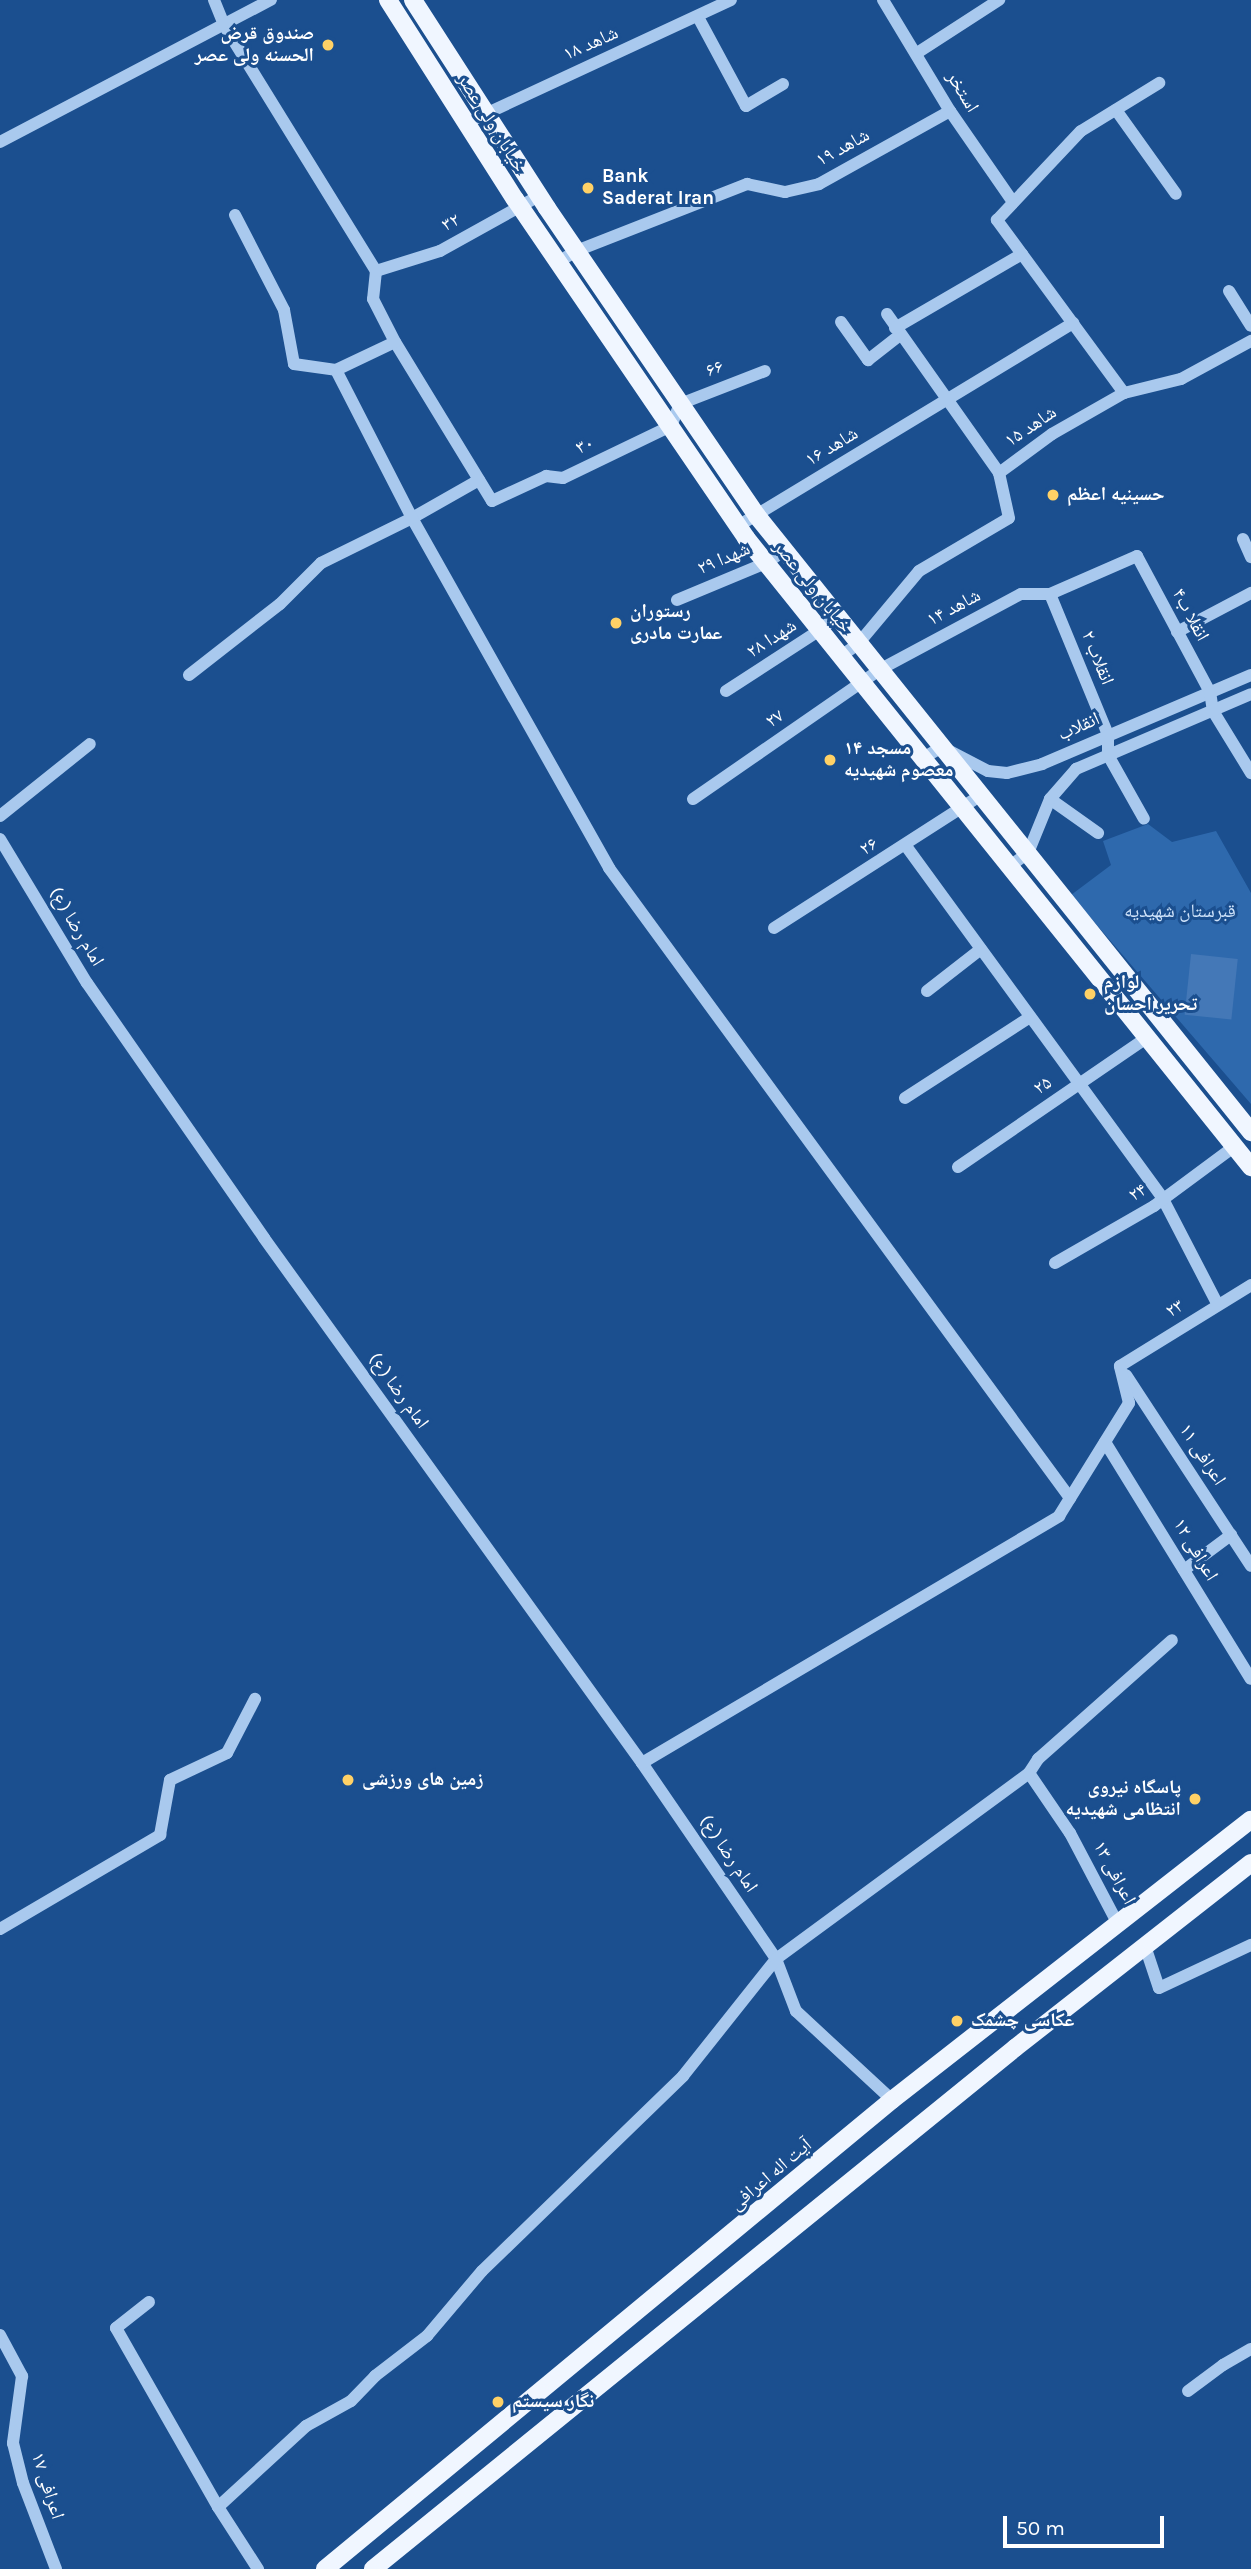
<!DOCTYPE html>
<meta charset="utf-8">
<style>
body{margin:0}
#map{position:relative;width:1251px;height:2569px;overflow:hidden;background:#1b4f8f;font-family:Karla,"Noto Naskh Arabic",sans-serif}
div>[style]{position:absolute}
.green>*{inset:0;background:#2e69ad}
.building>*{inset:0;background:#4478b7;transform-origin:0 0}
.minor>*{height:12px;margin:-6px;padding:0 6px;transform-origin:6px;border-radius:6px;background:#a9c9ee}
.major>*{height:18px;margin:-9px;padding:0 9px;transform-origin:9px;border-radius:9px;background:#f0f6ff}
.dots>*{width:19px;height:19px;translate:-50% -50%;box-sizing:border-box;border:4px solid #1b4f8f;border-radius:50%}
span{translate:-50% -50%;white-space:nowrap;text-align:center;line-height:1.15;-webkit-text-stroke:6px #1b4f8f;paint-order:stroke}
.poi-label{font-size:19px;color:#fff;font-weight:700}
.right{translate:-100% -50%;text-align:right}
.left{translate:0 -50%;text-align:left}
.street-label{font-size:19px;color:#fff}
.park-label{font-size:19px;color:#cfe3fa}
.scale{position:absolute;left:1003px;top:2516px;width:161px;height:32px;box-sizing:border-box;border:4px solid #fff;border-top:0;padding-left:9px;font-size:21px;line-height:24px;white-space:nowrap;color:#fff;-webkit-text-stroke:5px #1b4f8f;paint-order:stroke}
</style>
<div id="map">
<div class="green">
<i style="clip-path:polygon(1148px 824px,1172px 842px,1216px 831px,1251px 893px,1251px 1104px,1071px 895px,1111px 865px,1103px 841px)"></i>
</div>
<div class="building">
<i style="left:1191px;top:954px;width:47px;height:61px;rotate:6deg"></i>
</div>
<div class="minor">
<i style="left:214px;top:0;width:27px;rotate:68deg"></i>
<i style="left:224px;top:25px;width:289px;rotate:58.3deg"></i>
<i style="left:376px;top:271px;width:28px;rotate:96deg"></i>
<i style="left:373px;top:299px;width:48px;rotate:62.9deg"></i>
<i style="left:395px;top:342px;width:186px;rotate:58.6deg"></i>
<i style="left:492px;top:501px;width:60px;rotate:-24.8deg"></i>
<i style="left:546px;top:476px;width:17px;rotate:7deg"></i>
<i style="left:563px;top:478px;width:120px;rotate:-25.7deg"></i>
<i style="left:671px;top:426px;width:24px;rotate:-68deg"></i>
<i style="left:680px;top:404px;width:91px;rotate:-21.2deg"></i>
<i style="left:883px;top:0;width:130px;rotate:58.9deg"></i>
<i style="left:950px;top:111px;width:111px;rotate:55.3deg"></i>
<i style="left:698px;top:17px;width:101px;rotate:61.7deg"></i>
<i style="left:746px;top:106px;width:43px;rotate:-30.7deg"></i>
<i style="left:917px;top:53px;width:98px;rotate:-32.9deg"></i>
<i style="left:1116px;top:110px;width:103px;rotate:54.5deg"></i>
<i style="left:466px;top:123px;width:292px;rotate:-24.9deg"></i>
<i style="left:0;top:142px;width:306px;rotate:-27.7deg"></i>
<i style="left:235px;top:215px;width:107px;rotate:62.7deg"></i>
<i style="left:284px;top:310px;width:55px;rotate:79.5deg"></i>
<i style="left:294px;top:364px;width:42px;rotate:8.1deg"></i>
<i style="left:558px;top:262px;width:21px;rotate:-31deg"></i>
<i style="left:576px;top:251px;width:184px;rotate:-21.4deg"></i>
<i style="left:747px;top:184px;width:39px;rotate:12deg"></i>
<i style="left:785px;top:192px;width:35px;rotate:-13deg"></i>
<i style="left:819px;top:184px;width:150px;rotate:-29.1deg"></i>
<i style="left:376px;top:271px;width:67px;rotate:-17.4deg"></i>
<i style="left:440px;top:251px;width:113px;rotate:-29.1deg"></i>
<i style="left:1229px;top:291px;width:41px;rotate:57.8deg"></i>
<i style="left:887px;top:314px;width:194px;rotate:54.8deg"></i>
<i style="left:841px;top:322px;width:47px;rotate:54.6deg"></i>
<i style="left:868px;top:360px;width:41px;rotate:-38deg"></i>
<i style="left:895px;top:328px;width:147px;rotate:-30.2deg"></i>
<i style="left:1124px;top:393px;width:215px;rotate:-126.3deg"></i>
<i style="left:997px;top:220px;width:122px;rotate:-46.7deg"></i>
<i style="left:1081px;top:131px;width:92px;rotate:-31.6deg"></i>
<i style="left:479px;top:480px;width:77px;rotate:150.4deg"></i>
<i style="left:412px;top:518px;width:402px;rotate:60.6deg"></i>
<i style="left:609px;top:868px;width:781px;rotate:53.81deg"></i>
<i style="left:738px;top:526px;width:392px;rotate:-31.2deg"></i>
<i style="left:1243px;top:539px;width:20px;rotate:66deg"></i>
<i style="left:1050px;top:594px;width:152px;rotate:67.6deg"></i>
<i style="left:1108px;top:735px;width:20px;rotate:90deg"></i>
<i style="left:1108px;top:755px;width:73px;rotate:60.6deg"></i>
<i style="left:677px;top:600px;width:96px;rotate:-22.6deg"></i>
<i style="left:766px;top:563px;width:22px;rotate:-34deg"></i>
<i style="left:1177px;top:632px;width:84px;rotate:-27.8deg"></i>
<i style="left:841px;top:656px;width:21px;rotate:-35deg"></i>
<i style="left:858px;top:644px;width:95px;rotate:-50.1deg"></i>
<i style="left:919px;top:571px;width:104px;rotate:-30.5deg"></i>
<i style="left:1009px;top:518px;width:46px;rotate:-102.5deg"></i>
<i style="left:999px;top:473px;width:66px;rotate:-36.3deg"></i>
<i style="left:1052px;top:434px;width:83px;rotate:-29.7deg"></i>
<i style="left:1124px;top:393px;width:59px;rotate:-13.8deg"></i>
<i style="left:1181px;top:379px;width:80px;rotate:-28.5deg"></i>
<i style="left:189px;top:675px;width:115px;rotate:-38deg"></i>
<i style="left:280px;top:604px;width:58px;rotate:-45deg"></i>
<i style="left:321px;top:563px;width:102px;rotate:-26.3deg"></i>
<i style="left:412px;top:518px;width:166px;rotate:-117.2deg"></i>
<i style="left:336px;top:370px;width:65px;rotate:-25.4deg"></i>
<i style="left:726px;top:691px;width:112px;rotate:-33deg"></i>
<i style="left:820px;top:630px;width:21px;rotate:-39deg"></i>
<i style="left:923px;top:758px;width:22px;rotate:-30deg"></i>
<i style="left:942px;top:747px;width:52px;rotate:27.6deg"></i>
<i style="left:988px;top:771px;width:19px;rotate:6deg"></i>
<i style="left:1007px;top:773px;width:36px;rotate:-14deg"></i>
<i style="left:1042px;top:764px;width:227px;rotate:-23.1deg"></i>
<i style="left:693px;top:799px;width:226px;rotate:-34.7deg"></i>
<i style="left:879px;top:670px;width:161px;rotate:-28.2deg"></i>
<i style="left:1021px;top:594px;width:29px"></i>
<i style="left:1050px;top:594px;width:95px;rotate:-23.6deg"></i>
<i style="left:1137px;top:556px;width:154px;rotate:61.8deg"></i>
<i style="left:1210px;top:692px;width:19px;rotate:81deg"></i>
<i style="left:1213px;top:711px;width:73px;rotate:58.5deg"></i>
<i style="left:1050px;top:799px;width:59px;rotate:35.3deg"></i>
<i style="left:0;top:816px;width:115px;rotate:-38.7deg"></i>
<i style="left:0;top:839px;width:168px;rotate:58.9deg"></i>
<i style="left:87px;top:983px;width:310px;rotate:55.2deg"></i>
<i style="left:264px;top:1238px;width:647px;rotate:54.25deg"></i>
<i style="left:642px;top:1763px;width:237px;rotate:55.6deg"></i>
<i style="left:776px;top:1959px;width:56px;rotate:69deg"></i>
<i style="left:796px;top:2011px;width:131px;rotate:42.8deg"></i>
<i style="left:906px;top:846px;width:437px;rotate:53.9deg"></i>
<i style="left:1163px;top:1199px;width:119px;rotate:62.6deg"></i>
<i style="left:1010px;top:866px;width:22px;rotate:-36deg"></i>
<i style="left:1028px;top:853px;width:58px;rotate:-67.8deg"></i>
<i style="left:1050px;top:799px;width:40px;rotate:-49deg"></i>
<i style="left:1076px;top:769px;width:190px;rotate:-23.2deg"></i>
<i style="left:774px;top:928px;width:246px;rotate:-32.7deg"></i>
<i style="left:927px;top:991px;width:68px;rotate:-37.9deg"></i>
<i style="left:905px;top:1098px;width:149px;rotate:-32.9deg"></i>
<i style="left:958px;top:1167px;width:230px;rotate:-34.4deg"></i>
<i style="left:1055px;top:1263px;width:114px;rotate:-29.9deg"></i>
<i style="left:1154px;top:1206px;width:101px;rotate:-36.5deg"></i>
<i style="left:1120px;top:1366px;width:154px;rotate:-31.7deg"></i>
<i style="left:1126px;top:1375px;width:228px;rotate:56.8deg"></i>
<i style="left:1105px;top:1442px;width:278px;rotate:58.4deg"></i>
<i style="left:1184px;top:1570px;width:59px;rotate:-36.7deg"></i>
<i style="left:642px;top:1763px;width:485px;rotate:-30.6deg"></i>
<i style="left:1059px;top:1516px;width:133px;rotate:-58.2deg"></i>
<i style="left:1129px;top:1403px;width:38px;rotate:-104deg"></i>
<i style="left:1029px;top:1773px;width:73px;rotate:55.7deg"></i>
<i style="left:1070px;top:1833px;width:101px;rotate:62.2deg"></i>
<i style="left:0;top:1929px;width:186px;rotate:-30.4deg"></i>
<i style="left:160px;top:1835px;width:56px;rotate:-79.7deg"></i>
<i style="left:170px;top:1780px;width:63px;rotate:-25.3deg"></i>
<i style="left:227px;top:1753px;width:61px;rotate:-62.6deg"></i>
<i style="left:1145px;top:1946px;width:44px;rotate:71.6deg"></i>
<i style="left:1159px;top:1988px;width:102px;rotate:-25.1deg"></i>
<i style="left:149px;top:2302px;width:42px;rotate:141.8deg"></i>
<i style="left:116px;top:2328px;width:206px;rotate:60.3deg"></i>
<i style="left:218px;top:2507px;width:74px;rotate:57.2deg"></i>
<i style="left:0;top:2335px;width:47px;rotate:61.8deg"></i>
<i style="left:22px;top:2376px;width:68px;rotate:97.7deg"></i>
<i style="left:13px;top:2443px;width:41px;rotate:76deg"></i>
<i style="left:23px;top:2483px;width:92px;rotate:69deg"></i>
<i style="left:1188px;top:2391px;width:44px;rotate:-36.6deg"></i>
<i style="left:1223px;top:2365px;width:32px;rotate:-30deg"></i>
<i style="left:218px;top:2507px;width:120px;rotate:-42.6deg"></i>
<i style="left:306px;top:2426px;width:51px;rotate:-29.1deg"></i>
<i style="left:351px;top:2401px;width:35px;rotate:-46deg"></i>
<i style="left:375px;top:2376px;width:66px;rotate:-37.6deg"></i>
<i style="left:427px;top:2336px;width:85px;rotate:-49.8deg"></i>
<i style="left:482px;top:2271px;width:280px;rotate:-44.1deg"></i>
<i style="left:683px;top:2076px;width:149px;rotate:-51.5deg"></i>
<i style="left:776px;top:1959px;width:314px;rotate:-36.3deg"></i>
<i style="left:1029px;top:1773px;width:17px;rotate:-57deg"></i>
<i style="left:1038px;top:1759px;width:179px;rotate:-41.6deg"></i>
</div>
<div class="major">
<i style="left:388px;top:0;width:236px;rotate:57.5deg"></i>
<i style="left:515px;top:199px;width:410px;rotate:55.7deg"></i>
<i style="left:746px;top:538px;width:807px;rotate:51.24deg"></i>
<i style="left:413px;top:0;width:247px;rotate:57.2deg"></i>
<i style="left:547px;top:208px;width:373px;rotate:55.7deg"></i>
<i style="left:757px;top:516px;width:790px;rotate:51.27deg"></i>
<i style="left:325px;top:2569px;width:736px;rotate:-39.6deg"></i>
<i style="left:892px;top:2100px;width:455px;rotate:-38deg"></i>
<i style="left:373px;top:2569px;width:827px;rotate:-39.06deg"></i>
<i style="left:1015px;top:2048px;width:300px;rotate:-38.1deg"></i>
</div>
<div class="dots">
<i style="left:328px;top:45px;background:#ffd166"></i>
<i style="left:588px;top:188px;background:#ffd166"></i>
<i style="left:1053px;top:495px;background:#ffd166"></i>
<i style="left:616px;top:623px;background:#ffd166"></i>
<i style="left:830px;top:760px;background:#ffd166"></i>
<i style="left:1090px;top:994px;background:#ffd166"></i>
<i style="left:348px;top:1780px;background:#ffd166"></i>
<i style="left:1195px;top:1799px;background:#ffd166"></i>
<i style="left:957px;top:2021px;background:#ffd166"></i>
<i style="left:498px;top:2402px;background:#ffd166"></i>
</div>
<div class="poi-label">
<span class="right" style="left:314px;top:45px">صندوق قرض<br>الحسنه ولی عصر</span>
<span class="left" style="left:602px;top:188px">Bank<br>Saderat Iran</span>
<span class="left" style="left:1067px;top:495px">حسینیه اعظم</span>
<span class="left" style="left:630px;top:623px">رستوران<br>عمارت مادری</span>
<span class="left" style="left:844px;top:760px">مسجد ۱۴<br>معصوم شهیدیه</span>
<span class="left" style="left:1104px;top:994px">لوازم<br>تحریر احسان</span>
<span class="left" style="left:362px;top:1780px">زمین های ورزشی</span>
<span class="right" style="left:1181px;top:1799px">پاسگاه نیروی<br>انتظامی شهیدیه</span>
<span class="left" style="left:971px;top:2021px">عکاسی چشمک</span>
<span class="left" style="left:512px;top:2402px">نگار سیستم</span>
</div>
<div class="street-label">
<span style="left:591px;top:44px;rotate:-24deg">شاهد ۱۸</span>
<span style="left:962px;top:92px;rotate:59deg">استخر</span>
<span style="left:491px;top:123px;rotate:58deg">خیابان ولی عصر</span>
<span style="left:843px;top:148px;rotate:-29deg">شاهد ۱۹</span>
<span style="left:451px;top:223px;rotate:-28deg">۳۲</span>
<span style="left:715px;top:369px;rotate:-21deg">۶۶</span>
<span style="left:1031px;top:427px;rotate:-34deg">شاهد ۱۵</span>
<span style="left:585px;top:446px;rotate:-26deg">۳۰</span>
<span style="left:832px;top:447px;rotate:-31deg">شاهد ۱۶</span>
<span style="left:724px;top:559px;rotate:-23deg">شهدا ۲۹</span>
<span style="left:812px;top:587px;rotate:51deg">خیابان ولی عصر</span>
<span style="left:954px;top:608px;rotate:-28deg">شاهد ۱۴</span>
<span style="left:1190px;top:615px;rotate:62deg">انقلا ب۴</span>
<span style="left:772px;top:639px;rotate:-33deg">شهدا ۲۸</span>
<span style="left:1097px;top:658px;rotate:68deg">انقلاب ۲</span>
<span style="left:775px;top:719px;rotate:-35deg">۲۷</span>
<span style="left:1079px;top:727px;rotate:-24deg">انقلاب</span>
<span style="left:869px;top:847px;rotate:-32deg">۲۶</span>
<span style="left:76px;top:927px;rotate:59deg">امام رضا (ع)</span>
<span style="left:1043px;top:1086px;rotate:-34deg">۲۵</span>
<span style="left:1138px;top:1193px;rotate:-32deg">۲۴</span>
<span style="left:1175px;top:1309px;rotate:-32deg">۲۳</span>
<span style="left:398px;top:1391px;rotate:54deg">امام رضا (ع)</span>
<span style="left:1202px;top:1455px;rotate:57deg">اعرافی ۱۱</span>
<span style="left:1195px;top:1550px;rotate:59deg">اعرافی ۱۲</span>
<span style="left:728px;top:1854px;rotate:56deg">امام رضا (ع)</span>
<span style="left:1114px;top:1873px;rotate:62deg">اعرافی ۱۳</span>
<span style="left:771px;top:2175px;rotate:-40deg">آیت اله اعرافی</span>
<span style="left:47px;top:2486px;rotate:72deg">اعرافی ۱۷</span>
</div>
<div class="park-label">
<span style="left:1180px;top:912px">قبرستان شهیدیه</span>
</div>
<div class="scale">50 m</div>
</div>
